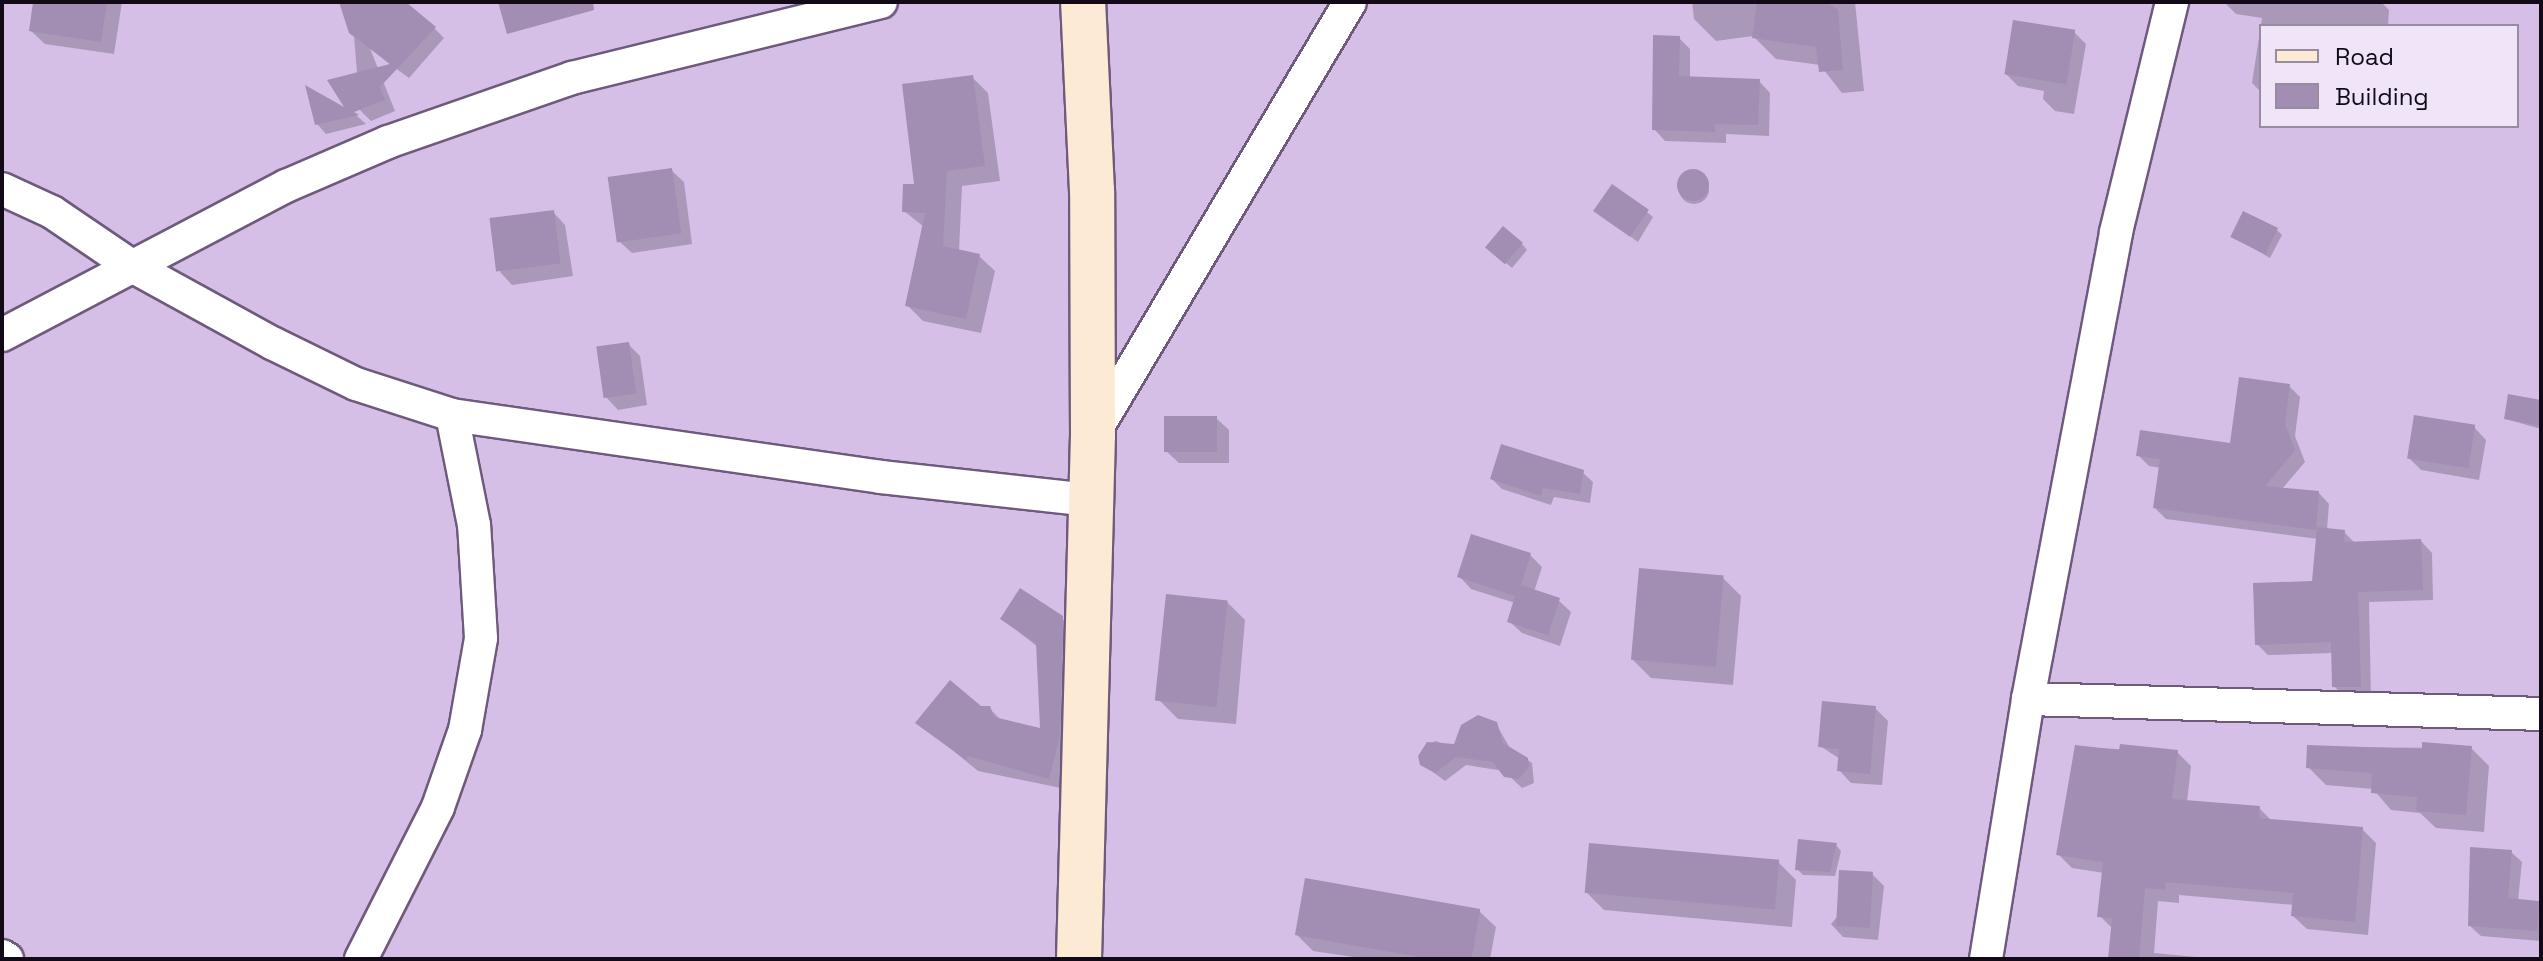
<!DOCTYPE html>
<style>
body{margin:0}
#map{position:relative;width:2543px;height:961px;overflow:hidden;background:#d5bfe6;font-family:"Space Grotesk",sans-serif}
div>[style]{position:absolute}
.shadow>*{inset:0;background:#0003}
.round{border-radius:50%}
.building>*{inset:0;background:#a28eb2;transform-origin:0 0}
.roads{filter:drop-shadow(2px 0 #6e5a7c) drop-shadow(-2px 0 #6e5a7c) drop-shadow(0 2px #6e5a7c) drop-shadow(0 -2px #6e5a7c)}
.minor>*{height:32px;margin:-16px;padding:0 16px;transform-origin:16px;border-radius:16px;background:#fff}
.secondary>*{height:44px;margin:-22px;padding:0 22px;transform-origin:22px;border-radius:22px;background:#fcead5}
span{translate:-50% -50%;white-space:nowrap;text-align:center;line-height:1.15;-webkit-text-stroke:8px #f0e5f8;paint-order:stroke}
.frame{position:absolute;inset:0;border:4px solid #120a17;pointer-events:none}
.legend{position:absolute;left:2259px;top:24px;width:260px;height:104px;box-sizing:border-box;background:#f0e5f8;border:2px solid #978d9e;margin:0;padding:10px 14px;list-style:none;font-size:24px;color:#120a17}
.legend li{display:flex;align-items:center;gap:16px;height:40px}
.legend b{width:40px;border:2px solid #978d9e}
</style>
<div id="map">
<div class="shadow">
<i style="clip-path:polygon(35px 2px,122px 2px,114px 54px,45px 44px,31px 31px)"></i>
<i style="clip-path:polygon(1692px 2px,1855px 2px,1864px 91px,1842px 93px,1820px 65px,1776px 59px,1753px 36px,1716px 41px,1694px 19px)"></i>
<i style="clip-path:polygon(2224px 2px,2381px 2px,2389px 10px,2388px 26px,2261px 26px,2261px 92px,2252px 83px,2262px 18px,2236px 14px)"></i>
<i style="clip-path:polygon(434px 28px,444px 38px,409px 78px,383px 59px)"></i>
<i style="clip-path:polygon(2074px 32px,2086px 44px,2074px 114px,2055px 111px,2043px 99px,2044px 91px,2018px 86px,2006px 74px)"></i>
<i style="clip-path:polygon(354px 36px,363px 40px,387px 110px,363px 41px,369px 46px,395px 111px,371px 121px,360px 110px)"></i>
<i style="clip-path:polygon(1679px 38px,1690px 49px,1690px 78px,1759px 81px,1770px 93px,1769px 136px,1726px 134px,1726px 143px,1665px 141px,1654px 129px)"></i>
<i style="clip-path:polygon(972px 77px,988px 93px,1000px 181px,962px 186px,959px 251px,979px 256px,995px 271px,981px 333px,923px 321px,907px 305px,924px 227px,904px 211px)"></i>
<i style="clip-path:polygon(308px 89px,357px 116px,366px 124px,326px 134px,317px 124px)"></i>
<i style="clip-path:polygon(671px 170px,684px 182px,692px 244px,632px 253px,619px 241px)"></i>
<i class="round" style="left:1679px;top:174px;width:30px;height:30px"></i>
<i style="clip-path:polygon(553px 212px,565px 225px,573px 276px,512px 285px,500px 272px)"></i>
<i style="clip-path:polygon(1647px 212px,1653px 217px,1638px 242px,1599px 214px)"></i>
<i style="clip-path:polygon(2276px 229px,2282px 235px,2270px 258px,2233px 237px)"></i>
<i style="clip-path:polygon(1522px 244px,1527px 250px,1512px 268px,1493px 252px)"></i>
<i style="clip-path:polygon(628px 344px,640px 356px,647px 405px,618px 410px,606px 397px)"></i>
<i style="clip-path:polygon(2289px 386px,2300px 397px,2295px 436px,2305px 462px,2282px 489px,2318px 492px,2329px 504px,2327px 530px,2344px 532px,2355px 543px,2421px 541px,2432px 553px,2433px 600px,2369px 602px,2371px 697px,2345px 698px,2334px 686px,2333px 653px,2268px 655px,2257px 644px,2314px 583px,2318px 539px,2166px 519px,2155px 508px,2161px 468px,2149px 466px,2138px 455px,2232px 445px)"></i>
<i style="clip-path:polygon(2541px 402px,2541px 429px,2506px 419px)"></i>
<i style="clip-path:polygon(1216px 418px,1229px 430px,1229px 463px,1179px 463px,1166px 451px)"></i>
<i style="clip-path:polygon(2474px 427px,2486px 440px,2479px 480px,2421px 470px,2408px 457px)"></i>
<i style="clip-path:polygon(1582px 472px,1593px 482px,1590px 503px,1554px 497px,1551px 505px,1502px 489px,1492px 479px)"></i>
<i style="clip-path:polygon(1530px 555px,1542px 567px,1534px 592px,1558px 600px,1571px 612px,1560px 646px,1522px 633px,1509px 621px,1515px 603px,1471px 589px,1459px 576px)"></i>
<i style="clip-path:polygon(1723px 578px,1741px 596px,1733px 685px,1651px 678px,1633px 660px)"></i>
<i style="clip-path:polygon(1227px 602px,1245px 620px,1236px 724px,1178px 719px,1160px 701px)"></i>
<i style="clip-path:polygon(1062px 618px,1074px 630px,1071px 749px,1061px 788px,978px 771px,918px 722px,989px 708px,1002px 721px,1042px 731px,1038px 647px,1002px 619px)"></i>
<i style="clip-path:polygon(1875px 708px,1888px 721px,1882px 785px,1851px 783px,1839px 770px,1840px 759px,1820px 746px)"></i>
<i style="clip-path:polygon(1496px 724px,1510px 748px,1532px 763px,1534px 783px,1522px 788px,1504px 771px,1466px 765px,1445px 781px,1422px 764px,1423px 749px,1435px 741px,1456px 747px)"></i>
<i style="clip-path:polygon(2077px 747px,2177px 752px,2191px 766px,2187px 802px,2259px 808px,2272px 821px,2362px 829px,2376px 843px,2368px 935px,2307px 929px,2293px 916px,2294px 905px,2179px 895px,2179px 903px,2158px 901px,2154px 953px,2217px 959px,2110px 959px,2113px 929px,2100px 916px,2104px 873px,2072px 868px,2058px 854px)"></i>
<i style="clip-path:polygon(2309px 747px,2471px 748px,2489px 766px,2484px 832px,2436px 828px,2420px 813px,2391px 810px,2373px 789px,2326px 785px,2308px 767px)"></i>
<i style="clip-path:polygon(1836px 845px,1841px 851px,1835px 876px,1803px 875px,1797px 869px)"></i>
<i style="clip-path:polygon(2511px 852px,2522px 862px,2518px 901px,2541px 905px,2541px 941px,2481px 936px,2470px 926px)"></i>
<i style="clip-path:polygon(1778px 862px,1796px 880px,1792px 927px,1604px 910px,1586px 892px)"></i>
<i style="clip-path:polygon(1872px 874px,1884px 886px,1878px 940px,1843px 937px,1831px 924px)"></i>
<i style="clip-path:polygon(1479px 911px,1496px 927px,1490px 959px,1367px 959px,1313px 951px,1297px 935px)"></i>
</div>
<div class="building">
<i style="clip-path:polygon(33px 2px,107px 2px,101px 42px,29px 31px)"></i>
<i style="clip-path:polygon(339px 2px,406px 2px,436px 27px,380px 87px,385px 100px,354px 112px,359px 115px,315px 125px,305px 85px,344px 107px,327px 80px,390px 64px,349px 33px)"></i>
<i style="clip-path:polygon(498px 2px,593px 2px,594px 10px,507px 34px)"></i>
<i style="clip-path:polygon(1757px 2px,1826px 2px,1838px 10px,1843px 70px,1819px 72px,1816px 47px,1752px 38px)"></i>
<i style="left:2013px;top:20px;width:63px;height:55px;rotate:9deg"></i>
<i style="clip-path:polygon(1653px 35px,1680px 36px,1679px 76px,1760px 79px,1758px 125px,1715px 124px,1715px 132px,1652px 130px)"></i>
<i style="clip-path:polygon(973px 75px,985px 166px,947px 171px,943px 246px,980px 254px,966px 319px,905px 306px,925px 213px,902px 212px,903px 184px,914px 184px,902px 84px)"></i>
<i style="left:672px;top:168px;width:66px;height:65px;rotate:82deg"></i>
<i class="round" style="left:1677px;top:169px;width:32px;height:32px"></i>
<i style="left:1612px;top:184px;width:45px;height:33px;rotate:35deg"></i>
<i style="left:554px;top:210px;width:54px;height:65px;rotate:83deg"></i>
<i style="left:2243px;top:211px;width:39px;height:29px;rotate:26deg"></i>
<i style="left:1503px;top:226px;width:26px;height:28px;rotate:40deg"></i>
<i style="left:629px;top:342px;width:52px;height:33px;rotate:82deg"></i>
<i style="clip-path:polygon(2239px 377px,2290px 384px,2285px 424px,2295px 450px,2265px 486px,2319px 491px,2316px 530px,2153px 508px,2160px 459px,2136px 456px,2140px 430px,2230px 443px)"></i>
<i style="clip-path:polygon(2508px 394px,2541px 400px,2541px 426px,2504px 419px)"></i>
<i style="left:2414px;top:415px;width:62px;height:44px;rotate:9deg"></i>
<i style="left:1164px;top:416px;width:53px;height:36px"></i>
<i style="clip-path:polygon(1501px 444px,1584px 470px,1580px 494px,1543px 488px,1541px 496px,1490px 479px)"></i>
<i style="clip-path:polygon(2317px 527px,2345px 530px,2344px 542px,2421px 539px,2423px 590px,2358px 592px,2361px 687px,2332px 687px,2331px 642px,2255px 645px,2253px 583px,2312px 581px)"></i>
<i style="clip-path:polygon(1471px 534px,1531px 553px,1521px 585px,1560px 598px,1548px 635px,1507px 622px,1515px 596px,1457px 577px)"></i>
<i style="left:1639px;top:568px;width:85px;height:92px;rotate:5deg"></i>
<i style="clip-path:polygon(1020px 588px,1063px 616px,1060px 736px,1049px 779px,968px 756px,966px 760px,915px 723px,950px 680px,981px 706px,990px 706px,994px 717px,1040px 728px,1036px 643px,1000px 619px)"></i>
<i style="left:1166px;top:594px;width:62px;height:107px;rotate:6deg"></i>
<i style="clip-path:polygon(1822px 701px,1876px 706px,1870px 774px,1837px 771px,1839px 749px,1818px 747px)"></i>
<i style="clip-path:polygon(1478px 715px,1497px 722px,1503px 743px,1528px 758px,1529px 767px,1519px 779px,1504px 777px,1493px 762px,1456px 757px,1435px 773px,1420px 765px,1418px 756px,1427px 742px,1454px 744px,1461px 725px)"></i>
<i style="clip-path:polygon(2422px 742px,2472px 746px,2466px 815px,2416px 811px,2417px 797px,2371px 793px,2372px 773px,2306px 768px,2307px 745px,2422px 749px)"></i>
<i style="clip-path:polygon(2120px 744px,2178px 750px,2172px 799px,2260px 806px,2259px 818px,2363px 827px,2355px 922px,2291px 916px,2293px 893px,2166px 882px,2165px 890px,2145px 888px,2139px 959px,2108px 959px,2112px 918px,2097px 917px,2103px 862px,2056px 855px,2075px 745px,2119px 750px)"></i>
<i style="clip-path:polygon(1798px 839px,1837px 843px,1830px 872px,1795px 870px)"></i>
<i style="left:1589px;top:843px;width:191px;height:50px;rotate:5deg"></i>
<i style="clip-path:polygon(2470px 847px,2512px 850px,2508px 898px,2539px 901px,2537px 931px,2468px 926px)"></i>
<i style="left:1839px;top:870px;width:34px;height:56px;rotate:3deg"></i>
<i style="left:1305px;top:878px;width:178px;height:58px;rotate:10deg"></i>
</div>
<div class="roads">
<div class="minor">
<i style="left:2px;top:189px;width:55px;rotate:24.7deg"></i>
<i style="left:52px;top:212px;width:94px;rotate:34.2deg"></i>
<i style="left:130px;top:265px;width:162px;rotate:28.8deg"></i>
<i style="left:272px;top:343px;width:93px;rotate:26deg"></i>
<i style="left:356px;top:384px;width:101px;rotate:17.9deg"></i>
<i style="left:452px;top:415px;width:433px;rotate:8.2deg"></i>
<i style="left:881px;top:477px;width:211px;rotate:6.3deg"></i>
<i style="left:2px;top:335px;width:321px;rotate:-27.7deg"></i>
<i style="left:286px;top:186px;width:111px;rotate:-23.3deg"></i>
<i style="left:388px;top:142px;width:195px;rotate:-19.2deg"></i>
<i style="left:572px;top:78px;width:318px;rotate:-13.8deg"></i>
<i style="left:1094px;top:433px;width:501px;rotate:-59.29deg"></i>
<i style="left:2028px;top:699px;width:513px;rotate:1.67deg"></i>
<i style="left:2px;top:956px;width:6px;rotate:31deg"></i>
<i style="left:361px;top:959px;width:170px;rotate:-63.1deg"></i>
<i style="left:438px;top:807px;width:82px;rotate:-70.7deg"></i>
<i style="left:465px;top:730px;width:93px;rotate:-80.1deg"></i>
<i style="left:481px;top:638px;width:113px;rotate:-93.5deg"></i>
<i style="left:474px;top:525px;width:112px;rotate:-101.3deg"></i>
<i style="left:1986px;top:959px;width:263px;rotate:-80.8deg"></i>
<i style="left:2028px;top:699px;width:475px;rotate:-79.3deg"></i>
<i style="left:2116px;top:232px;width:237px;rotate:-76.3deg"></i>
</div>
<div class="secondary">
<i style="left:1079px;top:959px;width:524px;rotate:-88.47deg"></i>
<i style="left:1093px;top:435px;width:244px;rotate:-90.2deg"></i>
<i style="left:1092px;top:191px;width:189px;rotate:-92.7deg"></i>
</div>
</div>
<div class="frame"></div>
<ul class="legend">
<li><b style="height:10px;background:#fcead5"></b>Road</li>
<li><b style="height:22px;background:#a28eb2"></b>Building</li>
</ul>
</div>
